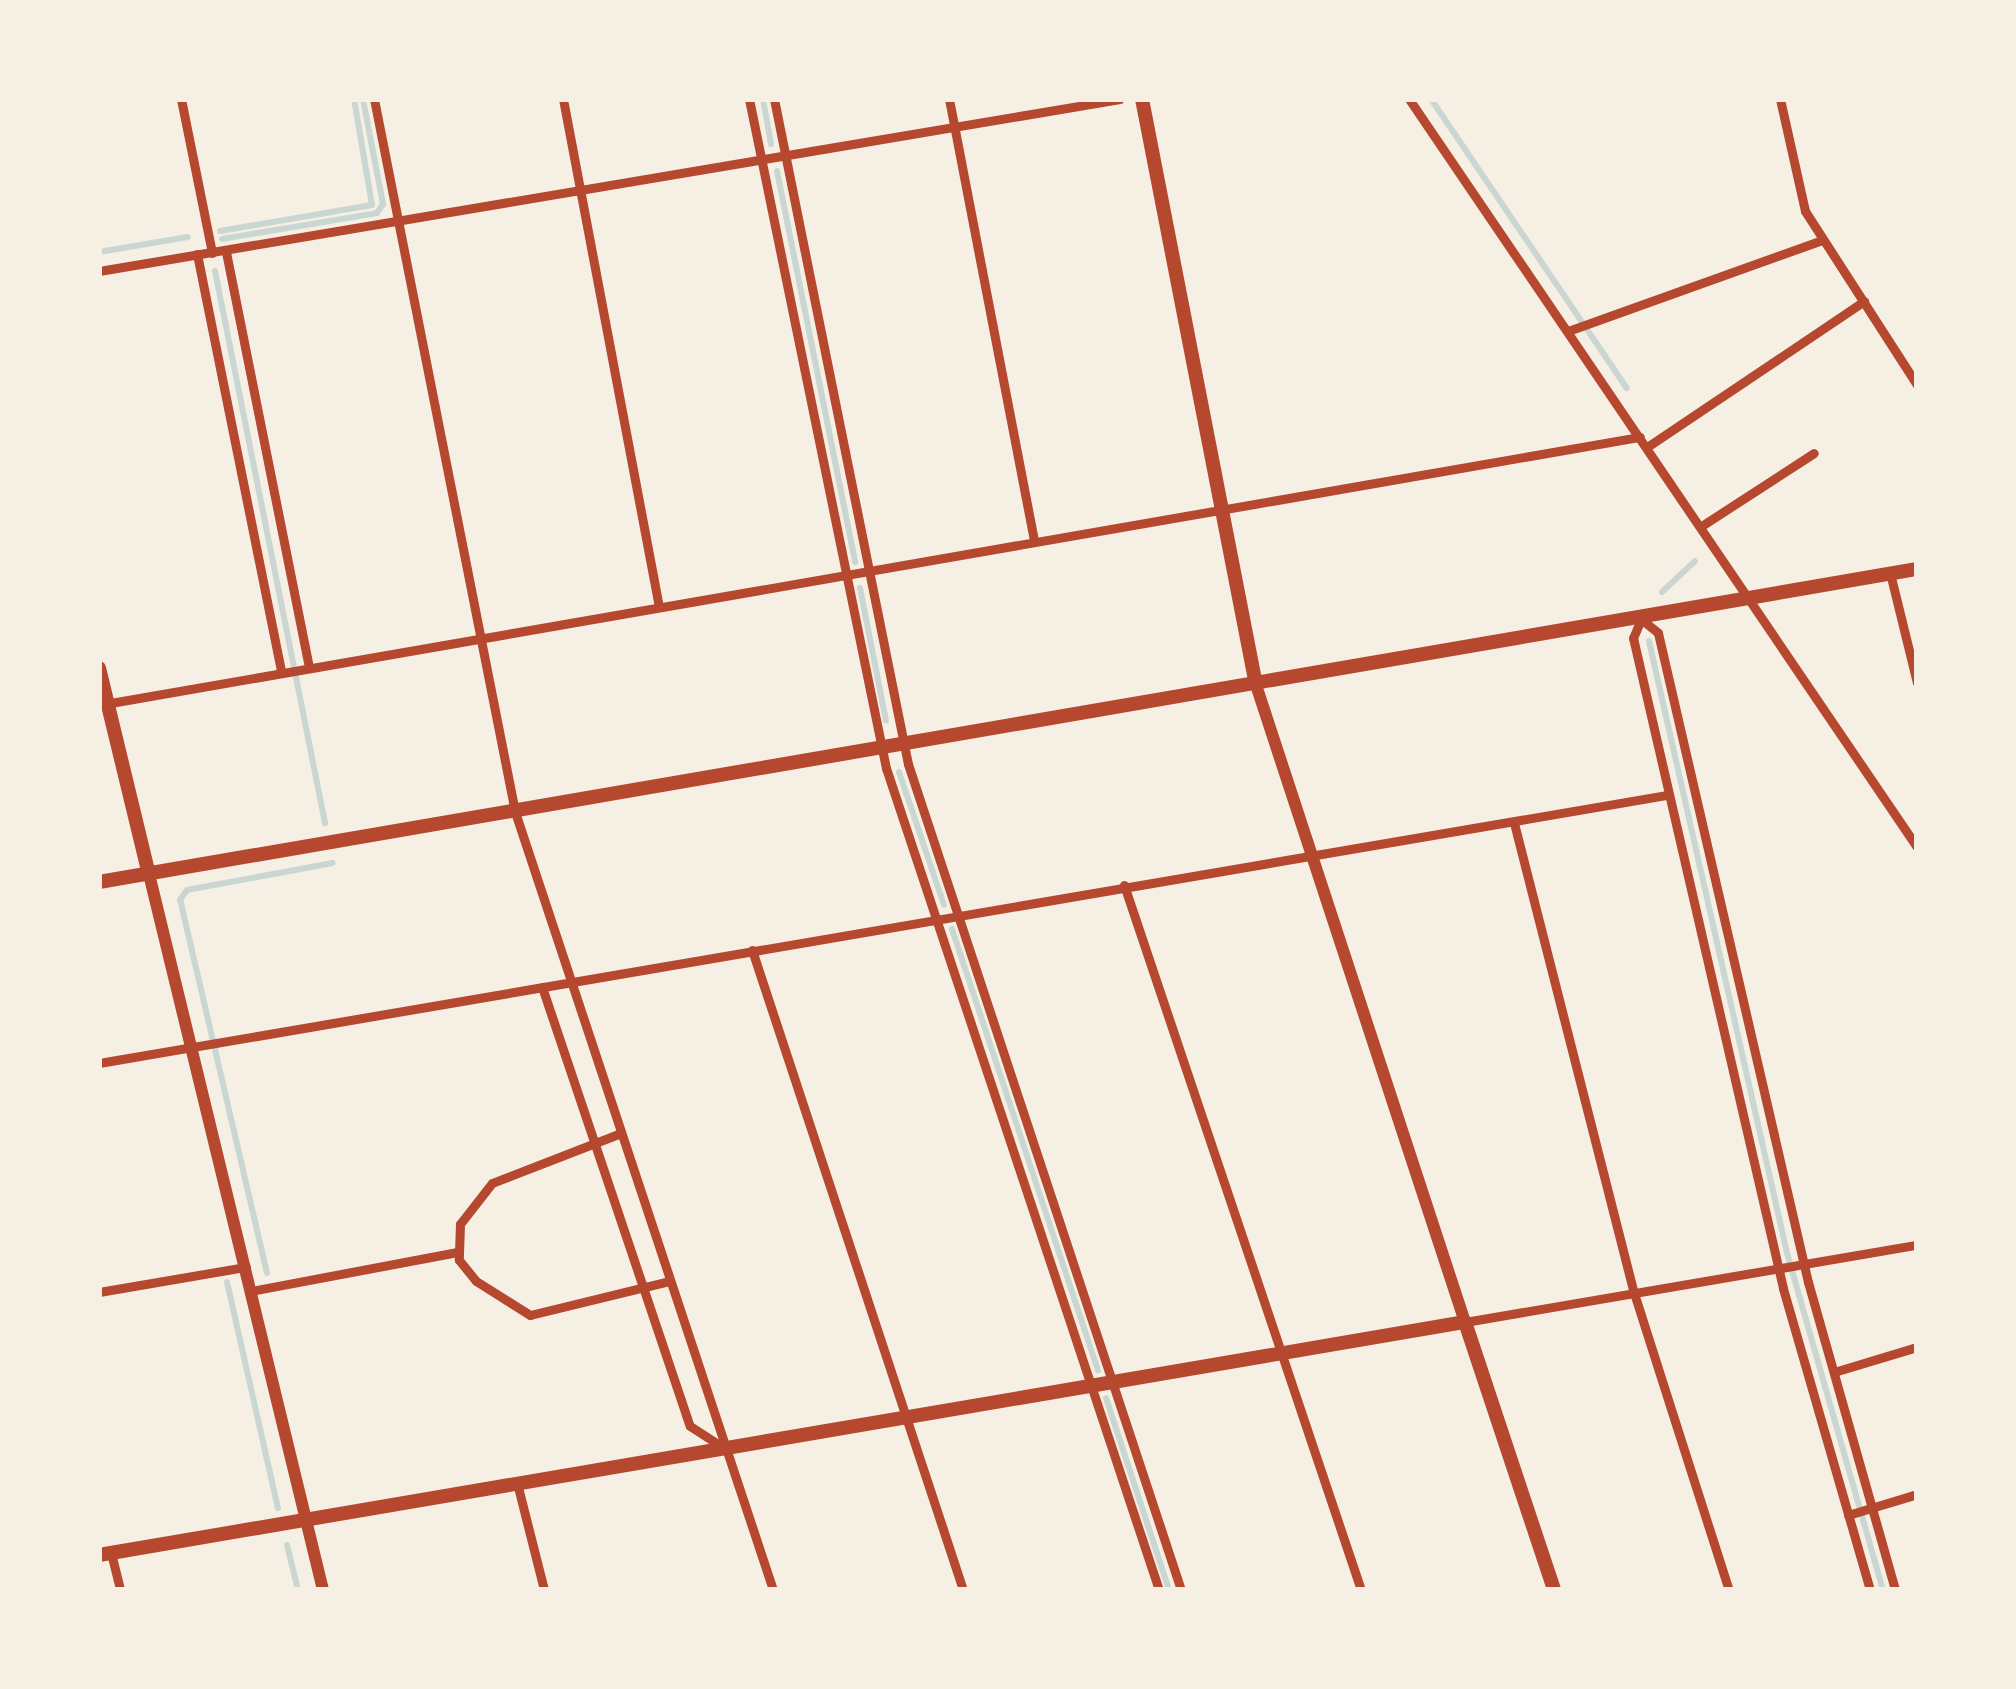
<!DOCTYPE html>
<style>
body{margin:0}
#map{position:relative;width:2016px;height:1689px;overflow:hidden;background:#f6efe4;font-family:Spectral,serif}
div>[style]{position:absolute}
.stream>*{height:6px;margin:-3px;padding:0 3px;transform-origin:3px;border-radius:3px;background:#c9d6d2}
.minor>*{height:9px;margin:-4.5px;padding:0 4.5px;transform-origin:4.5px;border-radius:4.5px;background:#b5482f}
.tertiary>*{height:12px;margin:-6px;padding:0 6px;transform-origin:6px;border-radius:6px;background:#b5482f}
.secondary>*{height:14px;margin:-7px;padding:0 7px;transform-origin:7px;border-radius:7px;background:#b5482f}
span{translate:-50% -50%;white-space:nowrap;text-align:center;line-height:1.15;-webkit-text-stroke:12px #f6efe4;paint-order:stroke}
.frame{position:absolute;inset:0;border:102px solid #f6efe4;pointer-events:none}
</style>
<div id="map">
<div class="stream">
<i style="left:763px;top:99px;width:46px;rotate:79.9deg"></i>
<i style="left:1431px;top:99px;width:349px;rotate:55.9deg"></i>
<i style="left:777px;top:171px;width:399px;rotate:78.7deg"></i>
<i style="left:220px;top:231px;width:154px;rotate:-9.7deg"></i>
<i style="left:372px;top:205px;width:108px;rotate:-99.6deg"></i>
<i style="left:222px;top:239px;width:157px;rotate:-9.5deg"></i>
<i style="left:377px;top:213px;width:11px;rotate:-56deg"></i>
<i style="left:383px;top:204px;width:107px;rotate:-100.8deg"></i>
<i style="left:99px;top:252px;width:90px;rotate:-9.6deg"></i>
<i style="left:215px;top:271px;width:563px;rotate:78.73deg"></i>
<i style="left:860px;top:588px;width:135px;rotate:78.9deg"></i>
<i style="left:1662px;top:592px;width:45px;rotate:-43.2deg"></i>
<i style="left:1649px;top:641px;width:627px;rotate:77.29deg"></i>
<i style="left:1787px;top:1253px;width:350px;rotate:74.1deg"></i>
<i style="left:899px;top:772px;width:140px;rotate:71.3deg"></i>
<i style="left:952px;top:929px;width:465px;rotate:71.7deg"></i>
<i style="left:267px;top:1273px;width:383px;rotate:-103.1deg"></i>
<i style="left:180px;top:900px;width:12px;rotate:-55deg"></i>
<i style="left:187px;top:890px;width:148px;rotate:-10.5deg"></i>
<i style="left:227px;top:1282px;width:232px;rotate:77.3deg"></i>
<i style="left:1106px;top:1398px;width:202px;rotate:71.8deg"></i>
<i style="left:287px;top:1545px;width:46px;rotate:76.3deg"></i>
</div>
<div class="minor">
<i style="left:181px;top:99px;width:157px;rotate:78.6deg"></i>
<i style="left:374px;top:99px;width:727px;rotate:78.81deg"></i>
<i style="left:515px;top:812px;width:820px;rotate:71.65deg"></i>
<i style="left:563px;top:99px;width:517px;rotate:79.3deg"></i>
<i style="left:749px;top:99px;width:683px;rotate:78.43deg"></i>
<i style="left:886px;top:768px;width:866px;rotate:71.63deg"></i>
<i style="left:774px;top:99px;width:678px;rotate:78.61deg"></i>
<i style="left:908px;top:764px;width:870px;rotate:71.71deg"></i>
<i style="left:949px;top:99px;width:451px;rotate:79.1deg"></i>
<i style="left:1409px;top:99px;width:904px;rotate:55.82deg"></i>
<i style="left:1780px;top:99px;width:115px;rotate:77.4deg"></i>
<i style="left:1805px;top:211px;width:207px;rotate:57.2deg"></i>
<i style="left:226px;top:252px;width:423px;rotate:78.7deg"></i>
<i style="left:197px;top:254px;width:426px;rotate:78.6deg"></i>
<i style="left:99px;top:271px;width:1035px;rotate:-9.56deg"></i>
<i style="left:1568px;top:331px;width:270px;rotate:-19.7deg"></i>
<i style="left:1650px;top:445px;width:258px;rotate:-33.9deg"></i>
<i style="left:1703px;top:525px;width:132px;rotate:-33deg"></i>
<i style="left:1890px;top:573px;width:113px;rotate:76.2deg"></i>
<i style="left:99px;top:705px;width:1564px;rotate:-9.87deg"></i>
<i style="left:1514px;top:823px;width:485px;rotate:75.7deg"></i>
<i style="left:1634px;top:1293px;width:312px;rotate:72.3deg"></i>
<i style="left:1124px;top:885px;width:744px;rotate:71.42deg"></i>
<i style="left:752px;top:950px;width:674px;rotate:71.75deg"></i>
<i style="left:542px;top:987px;width:463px;rotate:71.4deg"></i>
<i style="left:690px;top:1426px;width:40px;rotate:32.9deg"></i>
<i style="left:99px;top:1063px;width:1591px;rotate:-9.7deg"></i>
<i style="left:621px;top:1133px;width:138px;rotate:158.8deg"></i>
<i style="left:492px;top:1183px;width:52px;rotate:128deg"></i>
<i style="left:460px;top:1224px;width:36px;rotate:92deg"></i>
<i style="left:459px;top:1260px;width:27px;rotate:51deg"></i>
<i style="left:476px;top:1281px;width:64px;rotate:32.2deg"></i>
<i style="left:530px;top:1315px;width:143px;rotate:-13.7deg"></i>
<i style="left:251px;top:1291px;width:210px;rotate:-10.7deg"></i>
<i style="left:99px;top:1292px;width:149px;rotate:-9.7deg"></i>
<i style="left:1465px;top:1322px;width:459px;rotate:-9.7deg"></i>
<i style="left:1834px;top:1372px;width:87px;rotate:-16.8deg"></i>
<i style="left:517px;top:1483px;width:110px;rotate:75.8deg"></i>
<i style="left:1848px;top:1515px;width:72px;rotate:-16.9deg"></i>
<i style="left:111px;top:1553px;width:38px;rotate:76deg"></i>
<i style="left:1870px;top:1590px;width:314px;rotate:-106.1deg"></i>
<i style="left:1783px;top:1288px;width:667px;rotate:-102.99deg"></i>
<i style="left:1633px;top:638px;width:21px;rotate:-67deg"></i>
<i style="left:1641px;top:619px;width:22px;rotate:39deg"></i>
<i style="left:1658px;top:633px;width:666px;rotate:76.99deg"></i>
<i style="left:1808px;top:1282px;width:320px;rotate:74.2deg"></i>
</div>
<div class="tertiary">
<i style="left:1256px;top:685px;width:670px;rotate:71.84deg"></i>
<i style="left:149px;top:874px;width:737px;rotate:76.34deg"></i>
</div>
<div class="secondary">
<i style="left:1142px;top:99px;width:597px;rotate:78.99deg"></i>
<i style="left:99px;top:668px;width:212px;rotate:76.4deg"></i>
<i style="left:99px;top:882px;width:1845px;rotate:-9.77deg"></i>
<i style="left:99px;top:1555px;width:1386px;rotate:-9.68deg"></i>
<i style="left:1465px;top:1322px;width:282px;rotate:71.6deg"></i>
</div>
<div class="frame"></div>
</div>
